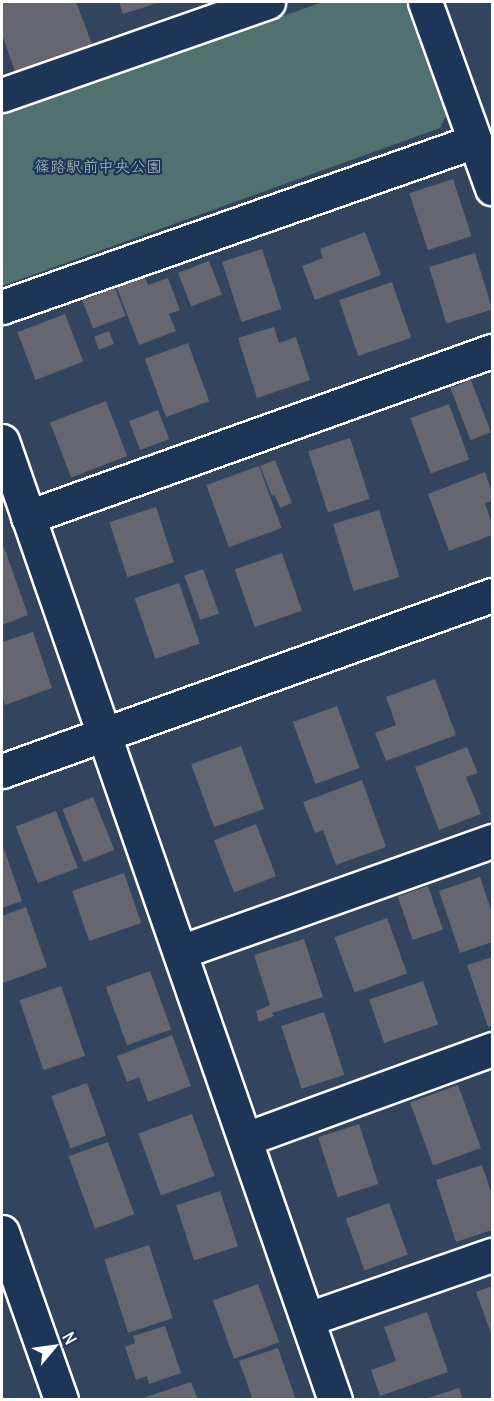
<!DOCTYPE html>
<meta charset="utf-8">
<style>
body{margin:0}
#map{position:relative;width:494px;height:1401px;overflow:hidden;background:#33445e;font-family:Delius,"Klee One",sans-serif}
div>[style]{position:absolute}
.green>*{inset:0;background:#517070}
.building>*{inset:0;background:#65666f;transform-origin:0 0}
.roads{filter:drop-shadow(2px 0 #fff) drop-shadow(-2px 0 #fff) drop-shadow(0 2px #fff) drop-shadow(0 -2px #fff)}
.street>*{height:33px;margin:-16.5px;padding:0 16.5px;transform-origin:16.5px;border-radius:16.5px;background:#1d3557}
span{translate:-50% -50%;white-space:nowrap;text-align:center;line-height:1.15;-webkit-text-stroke:4.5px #1d3557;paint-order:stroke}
.park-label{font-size:16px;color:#b1bfbf}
.frame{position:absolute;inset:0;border:3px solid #fff;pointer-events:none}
.north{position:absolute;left:24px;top:1317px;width:60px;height:60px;-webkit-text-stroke:4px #1d3557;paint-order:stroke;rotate:61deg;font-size:16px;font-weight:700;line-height:24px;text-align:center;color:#fff}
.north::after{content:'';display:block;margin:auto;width:21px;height:27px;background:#fff;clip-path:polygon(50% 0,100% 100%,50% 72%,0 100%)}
</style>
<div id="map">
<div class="green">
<i style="clip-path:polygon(323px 2px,405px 2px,446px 116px,440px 128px,2px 286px,2px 114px)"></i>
</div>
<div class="building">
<i style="clip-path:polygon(2px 2px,76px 2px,92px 44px,15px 72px,2px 34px)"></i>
<i style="clip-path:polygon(119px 2px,161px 2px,123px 14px)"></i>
<i style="left:453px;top:179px;width:60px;height:46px;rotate:72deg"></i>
<i style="clip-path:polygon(365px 232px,381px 275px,315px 300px,302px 266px,323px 258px,320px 249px)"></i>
<i style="left:262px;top:249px;width:63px;height:42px;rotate:72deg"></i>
<i style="left:475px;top:253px;width:59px;height:48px;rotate:73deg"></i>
<i style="left:209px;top:261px;width:36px;height:33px;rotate:69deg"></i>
<i style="clip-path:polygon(143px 272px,148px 285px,168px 278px,180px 310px,169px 314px,176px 331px,139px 345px,115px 283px)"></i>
<i style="left:392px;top:282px;width:59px;height:56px;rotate:71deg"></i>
<i style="left:115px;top:288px;width:30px;height:35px;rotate:69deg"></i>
<i style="left:65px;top:314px;width:51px;height:51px;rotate:69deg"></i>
<i style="clip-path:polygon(274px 327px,279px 343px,296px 337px,310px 380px,257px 398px,238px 338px)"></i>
<i style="left:109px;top:331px;width:14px;height:16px;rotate:69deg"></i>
<i style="left:188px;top:343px;width:62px;height:46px;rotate:70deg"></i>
<i style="left:471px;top:380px;width:56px;height:22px;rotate:69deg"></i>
<i style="left:106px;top:401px;width:59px;height:60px;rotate:69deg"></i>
<i style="left:449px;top:404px;width:59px;height:41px;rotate:70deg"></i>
<i style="left:158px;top:410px;width:31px;height:31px;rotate:69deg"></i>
<i style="left:350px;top:438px;width:64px;height:44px;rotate:72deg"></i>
<i style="clip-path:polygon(275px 460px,292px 503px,280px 508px,275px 495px,272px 496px,260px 466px)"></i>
<i style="left:259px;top:466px;width:66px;height:56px;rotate:70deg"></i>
<i style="clip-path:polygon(485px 472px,492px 492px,492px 501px,485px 503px,492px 524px,492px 535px,449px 551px,428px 494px)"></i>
<i style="left:156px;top:507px;width:58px;height:49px;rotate:72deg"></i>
<i style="left:379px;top:510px;width:70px;height:48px;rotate:73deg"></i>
<i style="clip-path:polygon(4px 547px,28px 615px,2px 625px,2px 548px)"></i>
<i style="left:282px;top:553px;width:61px;height:50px;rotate:71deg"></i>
<i style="left:203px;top:569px;width:47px;height:20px;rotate:70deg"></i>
<i style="left:179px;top:583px;width:64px;height:47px;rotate:71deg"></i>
<i style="clip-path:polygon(33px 632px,52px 688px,5px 705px,2px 696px,2px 642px)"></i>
<i style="clip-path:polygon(435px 679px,456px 735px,386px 761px,375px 733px,396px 725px,386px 697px)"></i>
<i style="left:337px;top:706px;width:66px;height:47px;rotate:70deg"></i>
<i style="left:241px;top:746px;width:67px;height:53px;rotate:70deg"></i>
<i style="clip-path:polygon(467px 747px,478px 773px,466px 777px,481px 814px,439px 830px,415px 767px)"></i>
<i style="clip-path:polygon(362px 780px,386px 847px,336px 865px,323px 830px,315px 833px,303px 802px)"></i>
<i style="left:93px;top:797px;width:57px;height:33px;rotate:68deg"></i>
<i style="left:56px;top:811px;width:61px;height:43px;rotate:69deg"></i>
<i style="left:256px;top:824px;width:56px;height:45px;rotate:69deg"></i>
<i style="clip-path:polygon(2px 843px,22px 901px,2px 908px)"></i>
<i style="left:124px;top:873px;width:53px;height:55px;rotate:71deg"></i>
<i style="clip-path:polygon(480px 877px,492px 913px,492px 942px,460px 953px,439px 891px)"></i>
<i style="left:428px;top:886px;width:46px;height:32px;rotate:71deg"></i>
<i style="clip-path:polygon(26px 907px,47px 967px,3px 983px,2px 916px)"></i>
<i style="left:387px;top:918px;width:59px;height:56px;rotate:70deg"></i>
<i style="clip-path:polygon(304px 939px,323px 997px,272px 1013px,274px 1016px,259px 1022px,256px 1011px,270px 1005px,254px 955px)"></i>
<i style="clip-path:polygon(492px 957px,492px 1025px,488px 1027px,467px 965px)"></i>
<i style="left:150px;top:971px;width:62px;height:47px;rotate:70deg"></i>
<i style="left:423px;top:981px;width:46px;height:57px;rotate:71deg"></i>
<i style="left:61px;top:986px;width:74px;height:44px;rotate:71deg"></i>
<i style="left:324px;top:1012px;width:66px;height:45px;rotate:72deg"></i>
<i style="clip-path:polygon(172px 1035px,191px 1086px,148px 1102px,139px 1077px,127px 1082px,117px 1056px)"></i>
<i style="left:87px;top:1083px;width:56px;height:38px;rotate:70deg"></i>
<i style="left:458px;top:1085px;width:67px;height:51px;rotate:70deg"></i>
<i style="left:192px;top:1114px;width:66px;height:57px;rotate:70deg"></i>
<i style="left:359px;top:1124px;width:63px;height:43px;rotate:72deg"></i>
<i style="left:108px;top:1142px;width:77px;height:42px;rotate:70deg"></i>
<i style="clip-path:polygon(482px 1165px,492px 1195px,492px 1230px,456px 1242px,436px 1180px)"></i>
<i style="left:220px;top:1191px;width:58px;height:46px;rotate:72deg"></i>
<i style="left:389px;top:1203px;width:55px;height:46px;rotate:70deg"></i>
<i style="left:149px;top:1245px;width:77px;height:47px;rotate:72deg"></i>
<i style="left:258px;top:1284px;width:62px;height:48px;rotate:70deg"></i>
<i style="clip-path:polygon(492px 1286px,492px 1336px,476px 1292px)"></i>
<i style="clip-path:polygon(427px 1312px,448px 1372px,380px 1396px,371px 1370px,396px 1361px,384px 1327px)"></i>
<i style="clip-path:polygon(165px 1326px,181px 1373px,149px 1384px,147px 1376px,136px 1380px,125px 1347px,135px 1343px,133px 1336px)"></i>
<i style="clip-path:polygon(278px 1348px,296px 1400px,253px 1400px,239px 1361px)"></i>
<i style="clip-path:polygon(191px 1382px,198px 1400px,140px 1400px,140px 1399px)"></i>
<i style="clip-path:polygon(459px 1388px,463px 1400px,425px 1400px,425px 1399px)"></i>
</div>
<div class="roads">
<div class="street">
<i style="left:425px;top:2px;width:198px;rotate:70.2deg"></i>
<i style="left:2px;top:95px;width:282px;rotate:-19.3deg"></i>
<i style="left:2px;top:307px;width:501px;rotate:-19.34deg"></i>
<i style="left:2px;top:441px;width:1015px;rotate:70.85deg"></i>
<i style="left:28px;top:517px;width:493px;rotate:-19.7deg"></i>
<i style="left:2px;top:771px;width:521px;rotate:-19.76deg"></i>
<i style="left:180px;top:952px;width:331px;rotate:-19.6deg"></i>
<i style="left:245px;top:1139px;width:263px;rotate:-20deg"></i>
<i style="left:2px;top:1232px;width:178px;rotate:70.6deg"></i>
<i style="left:308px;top:1319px;width:195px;rotate:-19.2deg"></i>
</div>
</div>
<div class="park-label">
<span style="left:98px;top:166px">篠路駅前中央公園</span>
</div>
<div class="frame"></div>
<div class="north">N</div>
</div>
